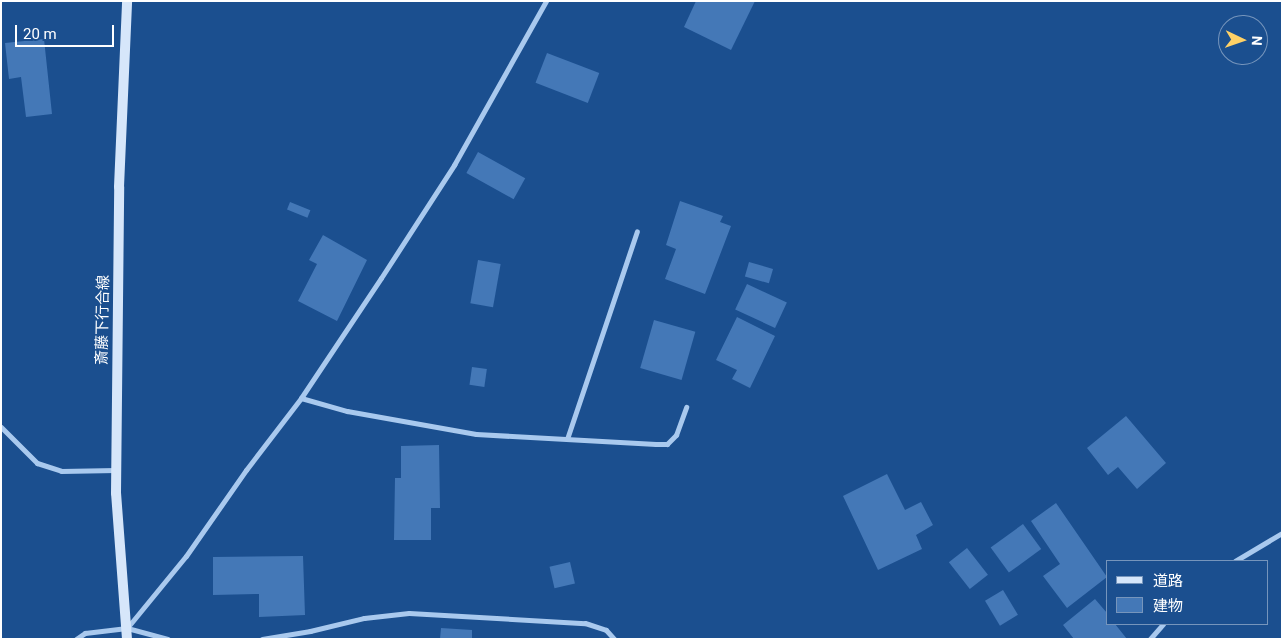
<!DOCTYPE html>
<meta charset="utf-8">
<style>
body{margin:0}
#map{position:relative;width:1283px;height:640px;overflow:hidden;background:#1b4f8f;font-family:Roboto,"Noto Sans JP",sans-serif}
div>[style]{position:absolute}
.building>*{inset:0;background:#4478b7;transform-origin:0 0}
.minor>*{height:5px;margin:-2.5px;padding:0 2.5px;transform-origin:2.5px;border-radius:2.5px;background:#a9c9ee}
.secondary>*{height:10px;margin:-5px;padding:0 5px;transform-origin:5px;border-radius:5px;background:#d6e6fa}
span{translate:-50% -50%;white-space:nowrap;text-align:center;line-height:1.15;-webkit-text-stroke:4px #1b4f8f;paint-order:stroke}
.street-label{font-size:15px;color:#fff}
.frame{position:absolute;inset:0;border:2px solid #fff;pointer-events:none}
.legend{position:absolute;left:1106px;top:560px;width:162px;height:65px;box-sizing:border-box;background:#1b4f8f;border:1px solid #7695bc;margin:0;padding:6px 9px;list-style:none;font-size:15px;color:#fff}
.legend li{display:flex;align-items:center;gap:10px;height:25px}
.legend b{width:25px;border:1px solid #7695bc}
.north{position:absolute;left:1218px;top:15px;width:50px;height:50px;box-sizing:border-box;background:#1b4f8f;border:1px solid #7695bc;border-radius:50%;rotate:93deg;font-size:14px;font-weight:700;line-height:20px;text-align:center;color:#fff}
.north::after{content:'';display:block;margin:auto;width:18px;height:22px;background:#ffd166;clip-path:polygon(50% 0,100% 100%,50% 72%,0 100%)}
.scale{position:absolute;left:15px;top:25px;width:99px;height:22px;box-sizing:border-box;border:2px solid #fff;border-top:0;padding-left:6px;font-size:15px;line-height:18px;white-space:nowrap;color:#fff;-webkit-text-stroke:4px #1b4f8f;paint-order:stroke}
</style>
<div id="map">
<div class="building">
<i style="clip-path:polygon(696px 1px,755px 1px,731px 50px,684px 27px)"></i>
<i style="clip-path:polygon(44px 39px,52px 114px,26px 117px,21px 77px,9px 79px,5px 43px)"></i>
<i style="left:547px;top:53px;width:56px;height:32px;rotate:21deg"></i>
<i style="left:478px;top:152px;width:54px;height:24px;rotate:29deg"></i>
<i style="clip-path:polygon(680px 201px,723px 216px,720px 222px,731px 226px,705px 294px,665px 279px,676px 249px,666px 245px)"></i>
<i style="left:290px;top:202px;width:22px;height:8px;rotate:22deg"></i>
<i style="clip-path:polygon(323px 235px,367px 260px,337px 321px,298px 301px,317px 264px,309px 260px)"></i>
<i style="left:478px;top:260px;width:23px;height:44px;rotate:10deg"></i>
<i style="left:749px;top:262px;width:25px;height:15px;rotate:16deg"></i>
<i style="left:747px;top:284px;width:44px;height:28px;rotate:25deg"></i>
<i style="clip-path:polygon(737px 317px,775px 336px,750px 388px,732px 379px,737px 370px,716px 360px)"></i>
<i style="left:654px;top:320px;width:43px;height:50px;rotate:16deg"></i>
<i style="left:472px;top:367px;width:15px;height:18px;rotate:8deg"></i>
<i style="clip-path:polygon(1126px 416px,1166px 463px,1137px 489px,1118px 467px,1108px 475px,1087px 448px)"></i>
<i style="clip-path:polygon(439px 445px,440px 508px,431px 508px,431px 540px,394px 540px,395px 478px,401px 478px,401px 446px)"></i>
<i style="clip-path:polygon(887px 474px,905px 510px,921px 502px,933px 525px,916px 535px,922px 549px,878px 570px,843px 496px)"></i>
<i style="clip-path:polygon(1056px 503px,1107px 577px,1067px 608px,1043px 576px,1060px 564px,1031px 521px)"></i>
<i style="left:1023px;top:524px;width:31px;height:40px;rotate:54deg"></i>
<i style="left:967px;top:548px;width:34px;height:23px;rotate:52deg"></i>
<i style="clip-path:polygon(303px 556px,305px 615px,259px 617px,259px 594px,213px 595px,213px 557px)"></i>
<i style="left:570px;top:562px;width:22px;height:21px;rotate:77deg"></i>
<i style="left:1003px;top:590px;width:29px;height:21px;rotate:59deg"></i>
<i style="clip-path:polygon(1095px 599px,1107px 613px,1107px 624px,1115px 624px,1127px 639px,1074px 639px,1063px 625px)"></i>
<i style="clip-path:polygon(441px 628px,472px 630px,472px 639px,440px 639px)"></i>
</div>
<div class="minor">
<i style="left:301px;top:398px;width:48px;rotate:15.8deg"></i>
<i style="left:347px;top:411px;width:131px;rotate:10.1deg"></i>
<i style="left:476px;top:434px;width:180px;rotate:3.2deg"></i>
<i style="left:656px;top:444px;width:11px"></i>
<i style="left:667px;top:444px;width:13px;rotate:-45deg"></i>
<i style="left:676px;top:435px;width:30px;rotate:-70deg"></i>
<i style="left:1px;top:427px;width:51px;rotate:45deg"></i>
<i style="left:37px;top:463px;width:25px;rotate:18deg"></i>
<i style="left:61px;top:471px;width:55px;rotate:-1deg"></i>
<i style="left:567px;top:439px;width:219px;rotate:-71.4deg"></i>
<i style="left:1235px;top:561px;width:55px;rotate:-30.8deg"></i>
<i style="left:127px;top:628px;width:93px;rotate:-50.7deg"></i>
<i style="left:186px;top:556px;width:105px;rotate:-55.1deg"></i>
<i style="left:246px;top:470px;width:91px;rotate:-52.6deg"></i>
<i style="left:301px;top:398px;width:144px;rotate:-56.3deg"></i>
<i style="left:381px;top:278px;width:135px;rotate:-57.1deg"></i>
<i style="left:454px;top:165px;width:188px;rotate:-60.7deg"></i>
<i style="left:76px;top:639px;width:11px;rotate:-34deg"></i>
<i style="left:85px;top:633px;width:42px;rotate:-6.8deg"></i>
<i style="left:127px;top:628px;width:42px;rotate:15deg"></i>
<i style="left:262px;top:639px;width:49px;rotate:-9.5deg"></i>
<i style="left:310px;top:631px;width:56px;rotate:-13.5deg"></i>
<i style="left:364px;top:618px;width:45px;rotate:-6.3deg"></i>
<i style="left:409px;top:613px;width:176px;rotate:3.3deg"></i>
<i style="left:585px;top:623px;width:22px;rotate:18deg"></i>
<i style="left:606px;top:630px;width:12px;rotate:48deg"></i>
<i style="left:1150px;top:639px;width:20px;rotate:-49deg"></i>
</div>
<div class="secondary">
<i style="left:127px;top:639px;width:146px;rotate:-94.3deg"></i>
<i style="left:116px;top:493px;width:306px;rotate:-89.4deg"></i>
<i style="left:119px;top:187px;width:186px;rotate:-87.5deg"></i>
</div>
<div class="street-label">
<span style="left:103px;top:320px;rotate:-89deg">斎藤下行合線</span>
</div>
<div class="frame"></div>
<ul class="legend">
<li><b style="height:6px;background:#d6e6fa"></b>道路</li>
<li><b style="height:14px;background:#4478b7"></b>建物</li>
</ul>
<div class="north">N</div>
<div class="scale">20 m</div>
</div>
